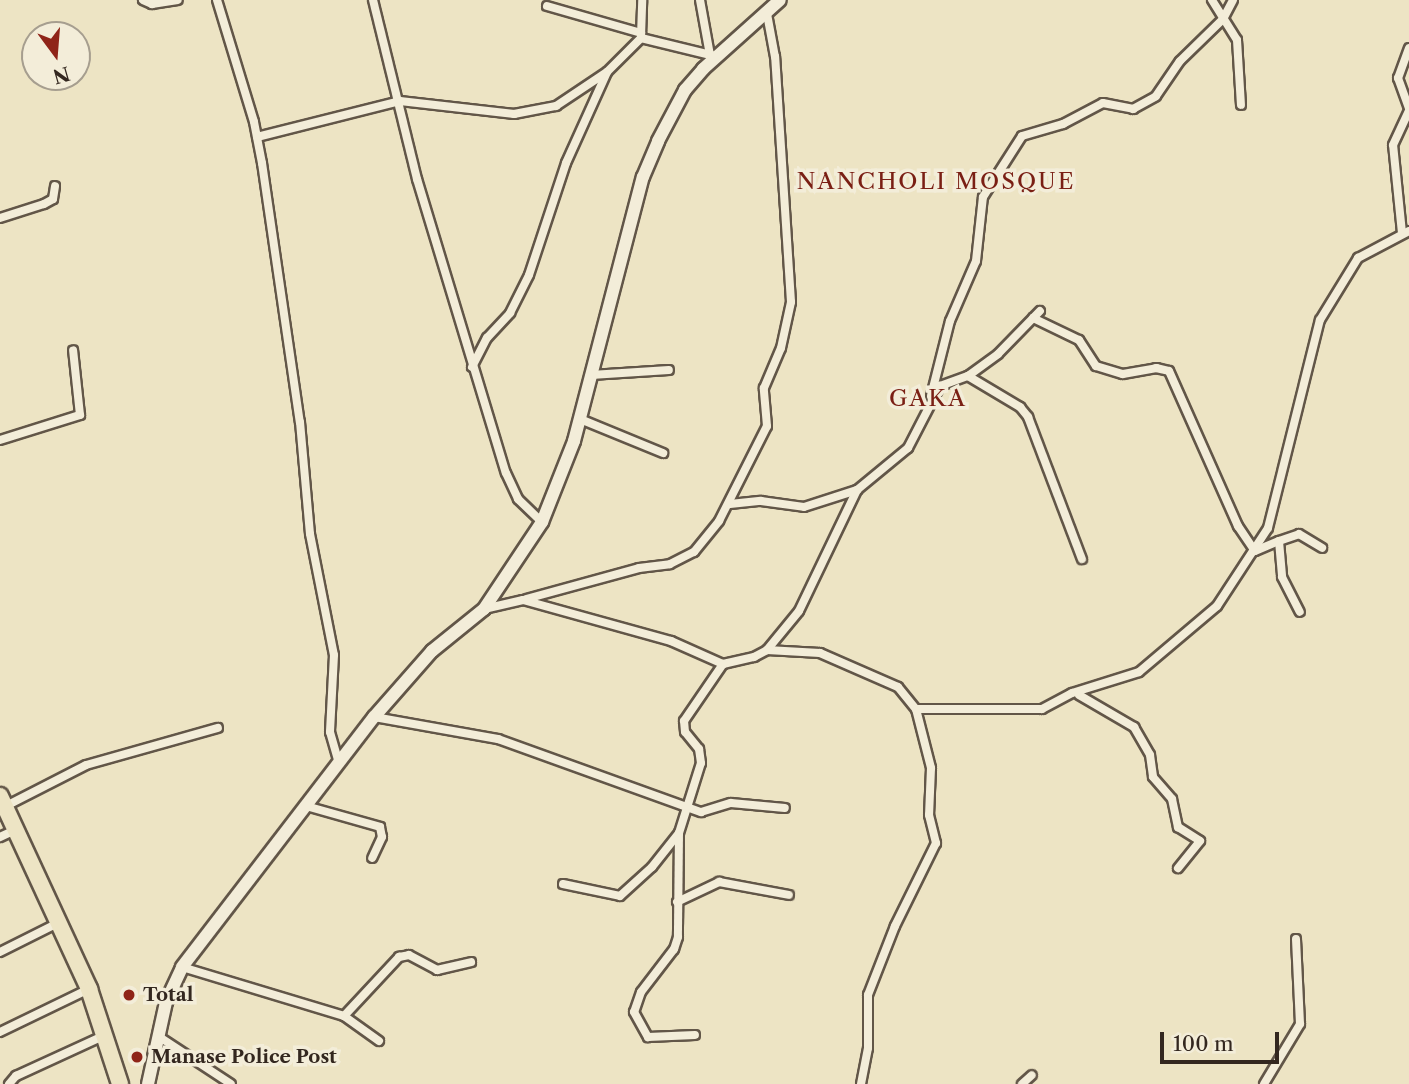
<!DOCTYPE html>
<style>
body{margin:0}
#map{position:relative;width:1409px;height:1084px;overflow:hidden;background:#ede4c4;font-family:"Libre Caslon Text",serif}
div>[style]{position:absolute}
.roads{filter:drop-shadow(2px 0 #625648) drop-shadow(-2px 0 #625648) drop-shadow(0 2px #625648) drop-shadow(0 -2px #625648)}
.street>*{height:8px;margin:-4px;padding:0 4px;transform-origin:4px;border-radius:4px;background:#f3edd9}
.secondary>*{height:12px;margin:-6px;padding:0 6px;transform-origin:6px;border-radius:6px;background:#f3edd9}
.highway>*{height:16px;margin:-8px;padding:0 8px;transform-origin:8px;border-radius:8px;background:#ede4c4}
.dots>*{width:19px;height:19px;translate:-50% -50%;box-sizing:border-box;border:4px solid #f3edd9;border-radius:50%}
span{translate:-50% -50%;white-space:nowrap;text-align:center;line-height:1.15;-webkit-text-stroke:7px #f3edd9;paint-order:stroke}
.poi-label{font-size:19px;color:#33271f;font-weight:700}
.left{translate:0 -50%;text-align:left}
.quarter-label{font-size:23px;color:#7a1f14;letter-spacing:2px}
.north{position:absolute;left:21px;top:21px;width:70px;height:70px;box-sizing:border-box;background:#f3edd9;border:2px solid #a69e8f;border-radius:50%;rotate:164deg;font-size:19px;font-weight:700;line-height:28px;text-align:center;color:#33271f}
.north::after{content:'';display:block;margin:auto;width:24px;height:32px;background:#8f2418;clip-path:polygon(50% 0,100% 100%,50% 72%,0 100%)}
.scale{position:absolute;left:1160px;top:1032px;width:119px;height:32px;box-sizing:border-box;border:4px solid #33271f;border-top:0;padding-left:9px;font-size:21px;line-height:24px;white-space:nowrap;color:#33271f;-webkit-text-stroke:5px #f3edd9;paint-order:stroke}
</style>
<div id="map">
<div class="roads">
<div class="street">
<i style="left:143px;top:0;width:10px;rotate:24deg"></i>
<i style="left:152px;top:4px;width:26px;rotate:-9deg"></i>
<i style="left:217px;top:0;width:127px;rotate:73.1deg"></i>
<i style="left:254px;top:122px;width:42px;rotate:79deg"></i>
<i style="left:262px;top:163px;width:262px;rotate:81.7deg"></i>
<i style="left:300px;top:422px;width:112px;rotate:84.9deg"></i>
<i style="left:310px;top:534px;width:123px;rotate:78.8deg"></i>
<i style="left:334px;top:655px;width:77px;rotate:93deg"></i>
<i style="left:330px;top:732px;width:32px;rotate:74deg"></i>
<i style="left:373px;top:0;width:184px;rotate:76.2deg"></i>
<i style="left:417px;top:179px;width:307px;rotate:73.2deg"></i>
<i style="left:506px;top:473px;width:29px;rotate:65deg"></i>
<i style="left:518px;top:499px;width:33px;rotate:44deg"></i>
<i style="left:700px;top:0;width:56px;rotate:79.7deg"></i>
<i style="left:1212px;top:0;width:47px;rotate:58deg"></i>
<i style="left:1237px;top:40px;width:65px;rotate:86.5deg"></i>
<i style="left:547px;top:6px;width:98px;rotate:16deg"></i>
<i style="left:641px;top:36px;width:36px;rotate:-88deg"></i>
<i style="left:1409px;top:48px;width:32px;rotate:110deg"></i>
<i style="left:1398px;top:78px;width:32px;rotate:70deg"></i>
<i style="left:257px;top:137px;width:147px;rotate:-14.1deg"></i>
<i style="left:400px;top:101px;width:115px;rotate:6.5deg"></i>
<i style="left:514px;top:114px;width:43px;rotate:-10.8deg"></i>
<i style="left:556px;top:106px;width:61px;rotate:-33.7deg"></i>
<i style="left:607px;top:72px;width:48px;rotate:-45deg"></i>
<i style="left:641px;top:38px;width:76px;rotate:13.7deg"></i>
<i style="left:0;top:218px;width:46px;rotate:-17.7deg"></i>
<i style="left:44px;top:204px;width:10px;rotate:-29deg"></i>
<i style="left:53px;top:199px;width:13px;rotate:-81deg"></i>
<i style="left:1402px;top:233px;width:88px;rotate:-95.8deg"></i>
<i style="left:1393px;top:145px;width:38px;rotate:-65deg"></i>
<i style="left:1033px;top:318px;width:51px;rotate:25.6deg"></i>
<i style="left:1079px;top:340px;width:31px;rotate:57deg"></i>
<i style="left:1096px;top:366px;width:28px;rotate:17deg"></i>
<i style="left:1123px;top:374px;width:34px;rotate:-10deg"></i>
<i style="left:1156px;top:368px;width:13px;rotate:13deg"></i>
<i style="left:1169px;top:371px;width:170px;rotate:66deg"></i>
<i style="left:1238px;top:526px;width:30px;rotate:56deg"></i>
<i style="left:1255px;top:551px;width:26px;rotate:-23deg"></i>
<i style="left:1279px;top:541px;width:36px;rotate:85deg"></i>
<i style="left:1282px;top:577px;width:39px;rotate:63deg"></i>
<i style="left:472px;top:367px;width:33px;rotate:-63deg"></i>
<i style="left:487px;top:338px;width:34px;rotate:-47deg"></i>
<i style="left:510px;top:313px;width:42px;rotate:-63.4deg"></i>
<i style="left:529px;top:275px;width:118px;rotate:-71.7deg"></i>
<i style="left:566px;top:163px;width:100px;rotate:-65.7deg"></i>
<i style="left:591px;top:375px;width:78px;rotate:-3.7deg"></i>
<i style="left:968px;top:376px;width:37px;rotate:-36deg"></i>
<i style="left:998px;top:354px;width:60px;rotate:-45.7deg"></i>
<i style="left:931px;top:396px;width:77px;rotate:-75.8deg"></i>
<i style="left:950px;top:321px;width:65px;rotate:-66.6deg"></i>
<i style="left:976px;top:261px;width:64px;rotate:-83.8deg"></i>
<i style="left:983px;top:197px;width:72px;rotate:-57.4deg"></i>
<i style="left:1022px;top:136px;width:43px;rotate:-16.3deg"></i>
<i style="left:1063px;top:124px;width:45px;rotate:-27.7deg"></i>
<i style="left:1103px;top:103px;width:31px;rotate:11deg"></i>
<i style="left:1133px;top:109px;width:26px;rotate:-29deg"></i>
<i style="left:1156px;top:96px;width:42px;rotate:-55.6deg"></i>
<i style="left:1180px;top:61px;width:60px;rotate:-44.3deg"></i>
<i style="left:1223px;top:19px;width:21px;rotate:-62deg"></i>
<i style="left:580px;top:419px;width:90px;rotate:22.3deg"></i>
<i style="left:0;top:440px;width:84px;rotate:-17.4deg"></i>
<i style="left:80px;top:415px;width:65px;rotate:-96.1deg"></i>
<i style="left:730px;top:504px;width:31px;rotate:-6deg"></i>
<i style="left:761px;top:501px;width:43px;rotate:7.9deg"></i>
<i style="left:804px;top:507px;width:56px;rotate:-17.8deg"></i>
<i style="left:1279px;top:541px;width:21px;rotate:-19deg"></i>
<i style="left:1299px;top:534px;width:27px;rotate:31deg"></i>
<i style="left:526px;top:599px;width:117px;rotate:-15.3deg"></i>
<i style="left:639px;top:568px;width:31px;rotate:-7deg"></i>
<i style="left:670px;top:564px;width:27px;rotate:-27deg"></i>
<i style="left:694px;top:552px;width:40px;rotate:-51deg"></i>
<i style="left:719px;top:521px;width:106px;rotate:-63.2deg"></i>
<i style="left:767px;top:426px;width:38px;rotate:-95deg"></i>
<i style="left:764px;top:388px;width:43px;rotate:-67deg"></i>
<i style="left:781px;top:348px;width:47px;rotate:-77.7deg"></i>
<i style="left:791px;top:302px;width:246px;rotate:-93.7deg"></i>
<i style="left:775px;top:57px;width:44px;rotate:-100.5deg"></i>
<i style="left:484px;top:609px;width:40px;rotate:-13deg"></i>
<i style="left:523px;top:600px;width:154px;rotate:15.5deg"></i>
<i style="left:671px;top:641px;width:57px;rotate:23.9deg"></i>
<i style="left:723px;top:664px;width:32px;rotate:-13deg"></i>
<i style="left:754px;top:657px;width:15px;rotate:-28deg"></i>
<i style="left:767px;top:650px;width:50px;rotate:-50.6deg"></i>
<i style="left:799px;top:611px;width:134px;rotate:-64.4deg"></i>
<i style="left:857px;top:490px;width:66px;rotate:-39.5deg"></i>
<i style="left:908px;top:448px;width:70px;rotate:-62.7deg"></i>
<i style="left:940px;top:386px;width:30px;rotate:-20deg"></i>
<i style="left:968px;top:376px;width:61px;rotate:30.8deg"></i>
<i style="left:1020px;top:407px;width:13px;rotate:51deg"></i>
<i style="left:1028px;top:417px;width:152px;rotate:69.2deg"></i>
<i style="left:767px;top:650px;width:53px;rotate:3.2deg"></i>
<i style="left:820px;top:653px;width:85px;rotate:23.6deg"></i>
<i style="left:898px;top:687px;width:28px;rotate:51deg"></i>
<i style="left:916px;top:709px;width:61px;rotate:75.7deg"></i>
<i style="left:931px;top:768px;width:47px;rotate:92.4deg"></i>
<i style="left:929px;top:815px;width:29px;rotate:76deg"></i>
<i style="left:936px;top:843px;width:93px;rotate:116.3deg"></i>
<i style="left:895px;top:926px;width:74px;rotate:111.4deg"></i>
<i style="left:868px;top:995px;width:53px;rotate:90deg"></i>
<i style="left:868px;top:1048px;width:37px;rotate:101deg"></i>
<i style="left:1079px;top:695px;width:64px;rotate:30.2deg"></i>
<i style="left:1134px;top:727px;width:32px;rotate:60deg"></i>
<i style="left:1150px;top:755px;width:22px;rotate:82deg"></i>
<i style="left:1153px;top:777px;width:29px;rotate:49deg"></i>
<i style="left:1172px;top:799px;width:29px;rotate:78deg"></i>
<i style="left:1178px;top:827px;width:26px;rotate:32deg"></i>
<i style="left:1200px;top:841px;width:35px;rotate:129deg"></i>
<i style="left:916px;top:709px;width:126px"></i>
<i style="left:1042px;top:709px;width:34px;rotate:-28deg"></i>
<i style="left:1072px;top:693px;width:70px;rotate:-17.4deg"></i>
<i style="left:1139px;top:672px;width:102px;rotate:-40.2deg"></i>
<i style="left:1217px;top:606px;width:93px;rotate:-56.8deg"></i>
<i style="left:1268px;top:528px;width:214px;rotate:-76deg"></i>
<i style="left:1320px;top:320px;width:73px;rotate:-58.5deg"></i>
<i style="left:1358px;top:258px;width:58px;rotate:-27.9deg"></i>
<i style="left:374px;top:717px;width:126px;rotate:10.1deg"></i>
<i style="left:498px;top:739px;width:216px;rotate:19.8deg"></i>
<i style="left:701px;top:812px;width:31px;rotate:-17deg"></i>
<i style="left:731px;top:803px;width:54px;rotate:5.3deg"></i>
<i style="left:306px;top:806px;width:77px;rotate:15.8deg"></i>
<i style="left:380px;top:827px;width:10px;rotate:79deg"></i>
<i style="left:382px;top:837px;width:23px;rotate:115deg"></i>
<i style="left:4px;top:807px;width:92px;rotate:-27.1deg"></i>
<i style="left:86px;top:765px;width:137px;rotate:-15.7deg"></i>
<i style="left:679px;top:833px;width:104px;rotate:90.6deg"></i>
<i style="left:678px;top:937px;width:13px;rotate:108deg"></i>
<i style="left:674px;top:949px;width:54px;rotate:127.5deg"></i>
<i style="left:641px;top:992px;width:21px;rotate:109deg"></i>
<i style="left:634px;top:1012px;width:29px;rotate:61deg"></i>
<i style="left:648px;top:1037px;width:47px;rotate:-2.4deg"></i>
<i style="left:0;top:837px;width:17px;rotate:-25deg"></i>
<i style="left:563px;top:884px;width:58px;rotate:11.9deg"></i>
<i style="left:620px;top:896px;width:43px;rotate:-42.2deg"></i>
<i style="left:652px;top:867px;width:43px;rotate:-51.5deg"></i>
<i style="left:679px;top:833px;width:73px;rotate:-72.6deg"></i>
<i style="left:701px;top:763px;width:14px;rotate:-98deg"></i>
<i style="left:699px;top:749px;width:22px;rotate:-129deg"></i>
<i style="left:685px;top:732px;width:11px;rotate:-95deg"></i>
<i style="left:684px;top:721px;width:69px;rotate:-55.6deg"></i>
<i style="left:677px;top:902px;width:47px;rotate:-25.5deg"></i>
<i style="left:719px;top:882px;width:71px;rotate:10.5deg"></i>
<i style="left:0;top:952px;width:67px;rotate:-26.6deg"></i>
<i style="left:182px;top:967px;width:169px;rotate:16.8deg"></i>
<i style="left:344px;top:1016px;width:43px;rotate:35.5deg"></i>
<i style="left:344px;top:1016px;width:81px;rotate:-47deg"></i>
<i style="left:399px;top:957px;width:10px;rotate:-11deg"></i>
<i style="left:409px;top:955px;width:32px;rotate:28deg"></i>
<i style="left:437px;top:970px;width:35px;rotate:-13deg"></i>
<i style="left:0;top:1032px;width:99px;rotate:-25.8deg"></i>
<i style="left:158px;top:1036px;width:87px;rotate:33.3deg"></i>
<i style="left:9px;top:1084px;width:11px;rotate:-49deg"></i>
<i style="left:16px;top:1076px;width:98px;rotate:-24.7deg"></i>
<i style="left:1022px;top:1084px;width:13px;rotate:-42deg"></i>
<i style="left:1264px;top:1084px;width:70px;rotate:-59deg"></i>
<i style="left:1300px;top:1024px;width:85px;rotate:-92.7deg"></i>
</div>
<div class="secondary">
<i style="left:148px;top:1084px;width:84px;rotate:-77.6deg"></i>
<i style="left:166px;top:1002px;width:38px;rotate:-65deg"></i>
<i style="left:182px;top:967px;width:315px;rotate:-52.5deg"></i>
<i style="left:374px;top:717px;width:88px;rotate:-48.7deg"></i>
<i style="left:432px;top:651px;width:67px;rotate:-38.9deg"></i>
<i style="left:484px;top:609px;width:105px;rotate:-56.3deg"></i>
<i style="left:542px;top:522px;width:87px;rotate:-68.4deg"></i>
<i style="left:574px;top:441px;width:273px;rotate:-75.4deg"></i>
<i style="left:643px;top:177px;width:39px;rotate:-67deg"></i>
<i style="left:658px;top:141px;width:58px;rotate:-62.1deg"></i>
<i style="left:685px;top:90px;width:28px;rotate:-49deg"></i>
<i style="left:703px;top:69px;width:103px;rotate:-41.9deg"></i>
</div>
<div class="highway">
<i style="left:0;top:796px;width:213px;rotate:65.2deg"></i>
<i style="left:89px;top:989px;width:100px;rotate:71.9deg"></i>
</div>
</div>
<div class="dots">
<i style="left:129px;top:995px;background:#8f2418"></i>
<i style="left:137px;top:1057px;background:#8f2418"></i>
</div>
<div class="poi-label">
<span class="left" style="left:143px;top:995px">Total</span>
<span class="left" style="left:151px;top:1057px">Manase Police Post</span>
</div>
<div class="quarter-label">
<span style="left:936px;top:181px">NANCHOLI MOSQUE</span>
<span style="left:928px;top:398px">GAKA</span>
</div>
<div class="north">N</div>
<div class="scale">100 m</div>
</div>
